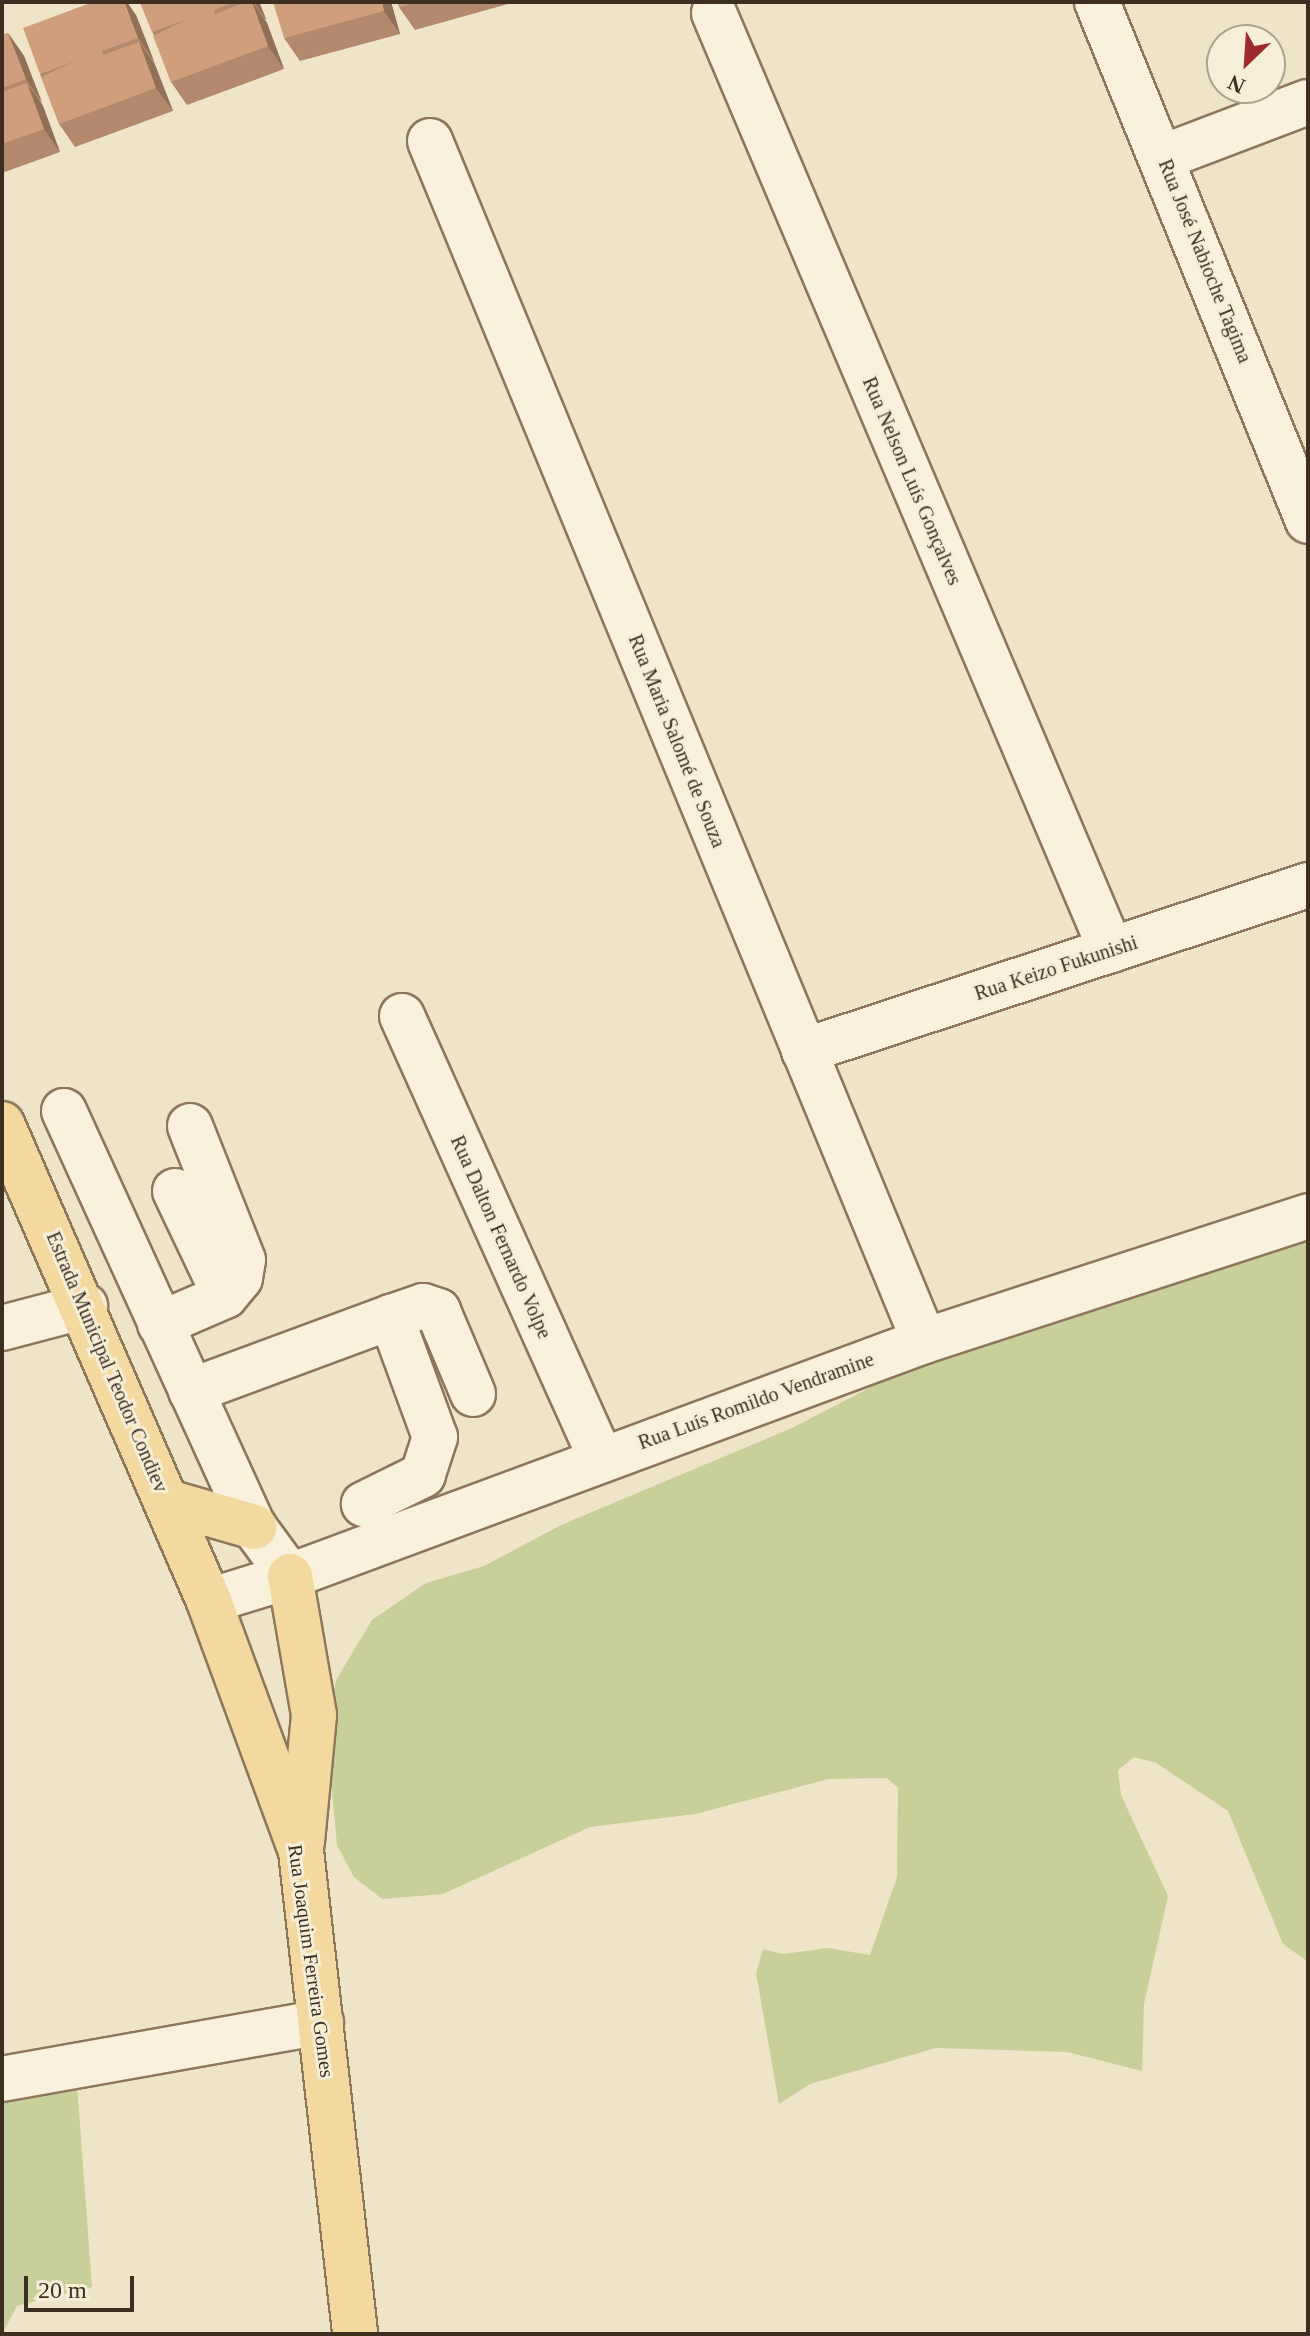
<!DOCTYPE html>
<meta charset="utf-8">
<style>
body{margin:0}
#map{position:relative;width:1310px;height:2336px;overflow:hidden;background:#f0e4c8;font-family:Georgia,serif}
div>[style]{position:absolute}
.green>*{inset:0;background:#c9cf9b}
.roads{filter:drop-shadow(2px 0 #8d765c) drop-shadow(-2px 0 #8d765c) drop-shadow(0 2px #8d765c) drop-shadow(0 -2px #8d765c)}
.minor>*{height:44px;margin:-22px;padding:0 22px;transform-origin:22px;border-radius:22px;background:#faf1dc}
.major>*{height:44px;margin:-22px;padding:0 22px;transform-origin:22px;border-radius:22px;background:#f3d9a0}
.wall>*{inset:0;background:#b2896c}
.shaded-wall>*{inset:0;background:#916f58}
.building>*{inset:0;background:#cf9f7d}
span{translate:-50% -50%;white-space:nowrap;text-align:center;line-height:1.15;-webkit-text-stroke:6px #f7eed8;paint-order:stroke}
.street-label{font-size:20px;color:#3d2e20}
.frame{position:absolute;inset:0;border:4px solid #3d2e20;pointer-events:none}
.north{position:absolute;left:1206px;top:24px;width:80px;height:80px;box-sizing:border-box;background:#f7eed8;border:2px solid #ada18e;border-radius:50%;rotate:205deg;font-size:22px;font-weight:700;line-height:32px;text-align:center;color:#3d2e20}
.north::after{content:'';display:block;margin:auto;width:28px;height:36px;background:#9e2a2b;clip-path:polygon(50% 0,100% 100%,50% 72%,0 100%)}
.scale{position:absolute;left:24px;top:2276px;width:110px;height:36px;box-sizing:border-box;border:4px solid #3d2e20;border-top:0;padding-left:10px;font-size:24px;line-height:28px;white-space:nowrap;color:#3d2e20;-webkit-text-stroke:6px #f7eed8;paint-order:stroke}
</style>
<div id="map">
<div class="green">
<i style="clip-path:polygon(1308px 1238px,1308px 1962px,1283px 1944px,1228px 1811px,1156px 1763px,1134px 1757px,1118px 1770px,1121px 1795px,1168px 1896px,1144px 2004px,1142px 2071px,1067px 2052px,936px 2048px,810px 2084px,779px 2104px,756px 1973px,763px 1949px,783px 1954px,828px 1948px,870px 1955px,897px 1877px,898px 1788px,887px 1778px,829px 1779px,695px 1814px,590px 1827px,443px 1894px,382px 1899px,354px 1877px,337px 1845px,326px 1729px,336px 1680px,372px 1620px,426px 1583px,484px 1566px,561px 1525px,792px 1428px,929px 1357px)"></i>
<i style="clip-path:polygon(77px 2084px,92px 2287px,17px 2306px,2px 2334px,2px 2103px)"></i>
</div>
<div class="roads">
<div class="minor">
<i style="left:1097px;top:2px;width:560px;rotate:67.88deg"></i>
<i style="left:714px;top:13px;width:1018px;rotate:67.04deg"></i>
<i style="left:430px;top:141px;width:1298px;rotate:67.62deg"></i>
<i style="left:1163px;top:157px;width:155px;rotate:-20.8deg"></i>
<i style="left:402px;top:1016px;width:483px;rotate:65.8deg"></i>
<i style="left:804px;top:1051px;width:531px;rotate:-18.23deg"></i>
<i style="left:64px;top:1111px;width:457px;rotate:65.5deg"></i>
<i style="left:254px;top:1527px;width:61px;rotate:53.7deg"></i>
<i style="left:175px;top:1191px;width:116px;rotate:64.5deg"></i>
<i style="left:391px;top:1317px;width:34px;rotate:-19deg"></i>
<i style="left:423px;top:1306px;width:16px;rotate:18deg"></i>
<i style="left:438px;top:1311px;width:90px;rotate:67.1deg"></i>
<i style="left:160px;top:1324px;width:71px;rotate:-23.3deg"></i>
<i style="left:225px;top:1296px;width:23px;rotate:-50deg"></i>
<i style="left:240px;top:1278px;width:18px;rotate:-81deg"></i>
<i style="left:243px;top:1260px;width:144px;rotate:-111.6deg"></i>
<i style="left:2px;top:1328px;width:86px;rotate:-14.8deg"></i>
<i style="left:191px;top:1391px;width:213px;rotate:-20.3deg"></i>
<i style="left:391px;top:1317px;width:128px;rotate:69.9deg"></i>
<i style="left:435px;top:1437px;width:40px;rotate:108deg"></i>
<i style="left:423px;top:1475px;width:66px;rotate:153.8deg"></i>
<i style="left:209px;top:1601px;width:85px;rotate:-17.2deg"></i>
<i style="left:290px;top:1576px;width:676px;rotate:-20.34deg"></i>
<i style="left:924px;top:1341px;width:404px;rotate:-18deg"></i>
<i style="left:2px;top:2079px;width:324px;rotate:-10.1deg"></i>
</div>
<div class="major">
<i style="left:2px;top:1124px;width:520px;rotate:66.54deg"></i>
<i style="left:209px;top:1601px;width:266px;rotate:69.8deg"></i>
<i style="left:301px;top:1851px;width:486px;rotate:83.6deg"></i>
<i style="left:168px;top:1502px;width:90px;rotate:16.2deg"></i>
<i style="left:290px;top:1576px;width:141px;rotate:80.2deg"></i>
<i style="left:314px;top:1715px;width:127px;rotate:95.4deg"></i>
</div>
</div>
<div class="wall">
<i style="clip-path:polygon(140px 2px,259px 2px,266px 19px,265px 20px,267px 23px,284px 69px,187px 105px,171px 82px,154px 36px)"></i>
<i style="clip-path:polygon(391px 2px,400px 34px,300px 61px,284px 38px)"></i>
<i style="clip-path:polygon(397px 2px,515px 2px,415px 30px,399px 7px)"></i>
<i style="clip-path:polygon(136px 15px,173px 111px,75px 147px,59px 124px,40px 74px)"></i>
<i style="clip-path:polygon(8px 33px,24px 56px,60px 152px,2px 173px,2px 35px)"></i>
</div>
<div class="shaded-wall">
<i style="clip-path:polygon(124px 2px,127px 2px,136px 15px,154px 61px,138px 38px)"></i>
<i style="clip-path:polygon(252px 2px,267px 23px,284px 69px,268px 46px)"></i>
<i style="clip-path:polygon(254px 2px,259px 2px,266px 19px)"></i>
<i style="clip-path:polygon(382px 2px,391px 2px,400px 34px,384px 11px)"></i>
<i style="clip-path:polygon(8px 33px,24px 56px,42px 102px,26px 79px)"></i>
<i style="clip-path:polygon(139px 42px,155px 65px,173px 111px,156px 88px)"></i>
<i style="clip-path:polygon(27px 83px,43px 106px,60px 152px,44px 129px)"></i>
</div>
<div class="building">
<i style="clip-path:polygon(93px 2px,124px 2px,138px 38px,102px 51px,103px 55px,139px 42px,156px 88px,59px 124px,41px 77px,76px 61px,40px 74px,23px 28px)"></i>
<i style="clip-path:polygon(140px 2px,235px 2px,214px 10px,215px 14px,246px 2px,252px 2px,268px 46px,171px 82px,153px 36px,188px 19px,152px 32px)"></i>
<i style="clip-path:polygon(273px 2px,382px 2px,384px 11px,284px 38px)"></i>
<i style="clip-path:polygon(397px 2px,417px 2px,399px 7px)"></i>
<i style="clip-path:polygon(8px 33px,26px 79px,2px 88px,2px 35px)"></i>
<i style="clip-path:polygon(27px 83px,44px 129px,2px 144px,2px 92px)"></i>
</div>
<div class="street-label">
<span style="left:1205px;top:261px;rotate:68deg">Rua José Nabioche Tagima</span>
<span style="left:912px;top:481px;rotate:67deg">Rua Nelson Luís Gonçalves</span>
<span style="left:677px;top:741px;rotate:68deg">Rua Maria Salomé de Souza</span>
<span style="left:1056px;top:968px;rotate:-18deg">Rua Keizo Fukunishi</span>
<span style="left:501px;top:1237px;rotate:66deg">Rua Dalton Fernardo Volpe</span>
<span style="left:107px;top:1362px;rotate:67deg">Estrada Municipal Teodor Condiev</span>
<span style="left:756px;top:1401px;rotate:-20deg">Rua Luís Romildo Vendramine</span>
<span style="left:311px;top:1961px;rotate:82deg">Rua Joaquim Ferreira Gomes</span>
</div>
<div class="frame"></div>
<div class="north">N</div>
<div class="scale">20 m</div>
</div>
